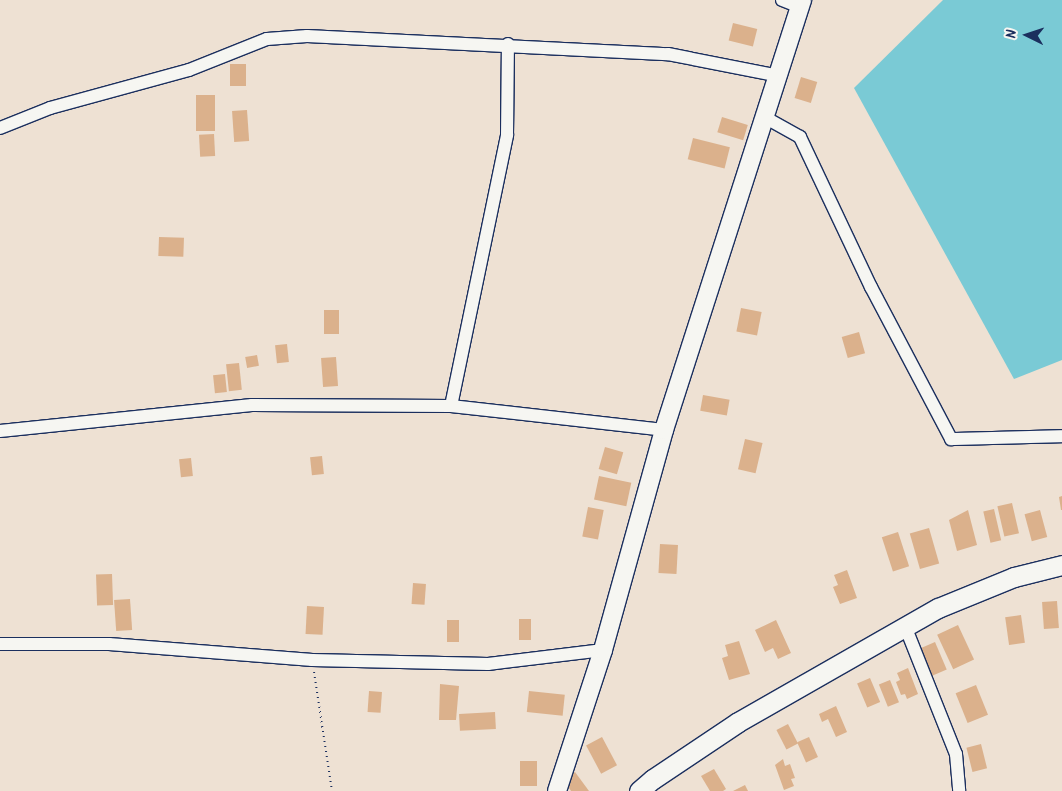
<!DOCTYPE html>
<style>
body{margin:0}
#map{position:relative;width:1062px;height:791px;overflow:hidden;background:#eee1d3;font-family:Kalam,sans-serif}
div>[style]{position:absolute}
.water>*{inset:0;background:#7acad5}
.building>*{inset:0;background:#dbb18c;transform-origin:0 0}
.path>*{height:2px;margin-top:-1px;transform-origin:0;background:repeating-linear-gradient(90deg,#1b2f5e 0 1px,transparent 0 5px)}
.roads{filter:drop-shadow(1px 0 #1b2f5e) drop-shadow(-1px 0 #1b2f5e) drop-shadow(0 1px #1b2f5e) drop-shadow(0 -1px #1b2f5e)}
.street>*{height:12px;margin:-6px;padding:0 6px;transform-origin:6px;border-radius:6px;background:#f6f6f2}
.secondary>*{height:18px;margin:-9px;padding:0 9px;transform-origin:9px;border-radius:9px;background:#f6f6f2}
.primary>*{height:19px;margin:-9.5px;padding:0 9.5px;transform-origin:9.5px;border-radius:9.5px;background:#f6f6f2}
span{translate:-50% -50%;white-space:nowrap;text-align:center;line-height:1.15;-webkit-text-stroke:4px #f6f6f2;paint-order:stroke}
.north{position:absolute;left:1002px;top:10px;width:50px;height:50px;-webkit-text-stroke:4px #f6f6f2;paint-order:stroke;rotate:274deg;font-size:14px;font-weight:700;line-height:20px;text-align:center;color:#1b2f5e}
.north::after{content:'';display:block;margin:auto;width:18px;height:22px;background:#1b2f5e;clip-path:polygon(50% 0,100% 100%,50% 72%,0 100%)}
</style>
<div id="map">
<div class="water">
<i style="clip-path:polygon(943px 0,1062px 0,1062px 360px,1014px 379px,854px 88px)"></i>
</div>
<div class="building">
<i style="left:733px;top:23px;width:25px;height:18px;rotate:14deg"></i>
<i style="left:230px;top:64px;width:16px;height:22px"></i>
<i style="left:801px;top:77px;width:17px;height:22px;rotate:17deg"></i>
<i style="left:196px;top:95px;width:19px;height:36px"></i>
<i style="left:247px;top:110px;width:31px;height:15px;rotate:86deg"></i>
<i style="left:722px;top:117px;width:27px;height:16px;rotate:17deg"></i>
<i style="left:214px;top:134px;width:22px;height:15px;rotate:87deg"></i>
<i style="left:693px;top:138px;width:38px;height:22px;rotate:14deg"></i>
<i style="left:159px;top:237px;width:25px;height:19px;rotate:2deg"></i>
<i style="left:741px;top:308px;width:21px;height:24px;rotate:11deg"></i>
<i style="left:339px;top:310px;width:24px;height:15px;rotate:90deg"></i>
<i style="left:859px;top:332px;width:22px;height:18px;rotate:74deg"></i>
<i style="left:287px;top:344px;width:18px;height:12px;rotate:84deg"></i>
<i style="left:257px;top:355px;width:11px;height:12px;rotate:80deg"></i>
<i style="left:336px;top:357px;width:29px;height:15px;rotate:86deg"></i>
<i style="left:239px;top:363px;width:27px;height:13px;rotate:84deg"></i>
<i style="left:225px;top:374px;width:18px;height:12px;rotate:84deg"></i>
<i style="left:703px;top:395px;width:27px;height:16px;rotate:10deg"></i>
<i style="left:745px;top:439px;width:18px;height:31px;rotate:13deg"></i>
<i style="left:605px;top:447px;width:19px;height:23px;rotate:16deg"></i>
<i style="left:322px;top:456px;width:18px;height:12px;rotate:84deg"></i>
<i style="left:191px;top:458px;width:18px;height:12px;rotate:84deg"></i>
<i style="left:599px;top:476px;width:33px;height:24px;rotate:12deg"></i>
<i style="clip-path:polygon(1062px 496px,1062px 510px,1061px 510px,1059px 497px)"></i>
<i style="left:1012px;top:503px;width:31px;height:15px;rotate:77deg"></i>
<i style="left:588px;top:507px;width:16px;height:30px;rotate:11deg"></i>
<i style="left:994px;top:509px;width:32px;height:11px;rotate:77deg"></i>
<i style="clip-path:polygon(968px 510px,977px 545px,957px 551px,949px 520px)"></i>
<i style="left:1040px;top:510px;width:28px;height:16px;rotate:75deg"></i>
<i style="left:929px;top:528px;width:37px;height:20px;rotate:74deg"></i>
<i style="left:898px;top:532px;width:36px;height:17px;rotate:72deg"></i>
<i style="left:660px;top:544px;width:18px;height:29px;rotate:3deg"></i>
<i style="clip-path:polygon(847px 570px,857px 598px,840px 604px,833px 587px,838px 585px,834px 575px)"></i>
<i style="left:112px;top:574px;width:31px;height:16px;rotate:88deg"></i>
<i style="left:413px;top:583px;width:13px;height:21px;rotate:4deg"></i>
<i style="left:130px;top:599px;width:31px;height:16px;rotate:86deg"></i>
<i style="left:1057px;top:601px;width:27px;height:15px;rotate:86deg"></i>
<i style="left:307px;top:606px;width:17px;height:28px;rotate:3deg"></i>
<i style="left:1021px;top:615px;width:28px;height:16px;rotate:82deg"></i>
<i style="left:519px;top:619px;width:12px;height:21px"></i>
<i style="left:459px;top:620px;width:22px;height:12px;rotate:90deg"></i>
<i style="clip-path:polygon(776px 620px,791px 653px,778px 659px,773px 648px,765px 652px,755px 630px)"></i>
<i style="left:958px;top:625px;width:38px;height:23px;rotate:65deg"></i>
<i style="clip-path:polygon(739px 641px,750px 674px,729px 680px,722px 658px,728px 656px,725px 645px)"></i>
<i style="left:935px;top:642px;width:30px;height:17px;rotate:67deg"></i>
<i style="clip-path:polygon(908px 668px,918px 694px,907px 699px,905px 694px,901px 695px,896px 682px,900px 680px,897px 673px)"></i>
<i style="left:870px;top:678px;width:26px;height:14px;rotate:67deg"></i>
<i style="left:890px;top:680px;width:24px;height:12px;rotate:68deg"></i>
<i style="clip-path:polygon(440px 684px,459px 686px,456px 720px,439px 720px)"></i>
<i style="left:976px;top:685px;width:32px;height:22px;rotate:68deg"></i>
<i style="left:369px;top:691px;width:13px;height:21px;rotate:4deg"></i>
<i style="left:529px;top:691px;width:36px;height:21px;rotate:6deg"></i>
<i style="clip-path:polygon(836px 706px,847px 732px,836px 737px,828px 719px,822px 722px,819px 714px)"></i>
<i style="left:495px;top:712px;width:17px;height:36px;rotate:87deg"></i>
<i style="left:788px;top:724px;width:22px;height:13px;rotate:63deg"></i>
<i style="left:602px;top:737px;width:32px;height:18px;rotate:62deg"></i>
<i style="left:809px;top:737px;width:22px;height:13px;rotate:66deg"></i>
<i style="left:981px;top:744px;width:25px;height:15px;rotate:76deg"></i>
<i style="clip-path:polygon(783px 759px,785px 766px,790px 764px,795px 778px,791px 779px,794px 786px,784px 790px,775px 765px)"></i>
<i style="left:520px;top:761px;width:17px;height:25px"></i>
<i style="clip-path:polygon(714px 769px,726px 789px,723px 791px,710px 791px,701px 776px)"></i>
<i style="clip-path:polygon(575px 772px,589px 791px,571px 791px,564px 780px)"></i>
<i style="clip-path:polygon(745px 785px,748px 791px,733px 791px)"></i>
</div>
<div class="path">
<i style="left:314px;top:672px;width:120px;rotate:81.4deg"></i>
</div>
<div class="roads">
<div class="street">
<i style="left:782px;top:0;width:19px;rotate:21deg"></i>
<i style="left:766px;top:118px;width:39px;rotate:29deg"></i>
<i style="left:800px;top:137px;width:166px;rotate:64.7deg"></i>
<i style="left:871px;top:287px;width:172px;rotate:62.2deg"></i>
<i style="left:951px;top:439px;width:111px;rotate:-1.5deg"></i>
<i style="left:0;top:128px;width:54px;rotate:-21.8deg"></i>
<i style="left:50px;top:108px;width:144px;rotate:-15.3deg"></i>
<i style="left:189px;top:70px;width:84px;rotate:-21.7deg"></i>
<i style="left:267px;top:39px;width:40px;rotate:-4.3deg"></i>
<i style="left:307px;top:36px;width:361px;rotate:2.9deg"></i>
<i style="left:668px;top:54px;width:113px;rotate:11.2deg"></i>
<i style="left:451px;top:406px;width:277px;rotate:-78.3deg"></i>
<i style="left:507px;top:135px;width:91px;rotate:-89.4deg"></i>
<i style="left:0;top:431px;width:253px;rotate:-5.9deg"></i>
<i style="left:252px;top:405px;width:199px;rotate:0.3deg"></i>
<i style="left:451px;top:406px;width:214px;rotate:6.4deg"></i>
<i style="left:905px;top:626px;width:138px;rotate:68.3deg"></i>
<i style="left:956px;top:754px;width:37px;rotate:85deg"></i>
<i style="left:0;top:644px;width:109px"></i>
<i style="left:109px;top:644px;width:204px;rotate:4.5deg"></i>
<i style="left:312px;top:660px;width:176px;rotate:1.3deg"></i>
<i style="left:488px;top:664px;width:116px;rotate:-6.9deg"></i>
</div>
<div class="secondary">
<i style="left:557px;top:791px;width:148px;rotate:-71.9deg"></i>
<i style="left:603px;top:650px;width:228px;rotate:-74.5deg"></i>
<i style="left:664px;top:430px;width:452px;rotate:-72.2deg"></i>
</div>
<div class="primary">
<i style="left:639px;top:791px;width:18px;rotate:-41deg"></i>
<i style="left:653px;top:779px;width:102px;rotate:-33.8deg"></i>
<i style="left:738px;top:722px;width:230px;rotate:-29.7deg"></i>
<i style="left:938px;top:608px;width:82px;rotate:-22.2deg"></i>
<i style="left:1014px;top:577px;width:49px;rotate:-14deg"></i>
</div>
</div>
<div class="north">N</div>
</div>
